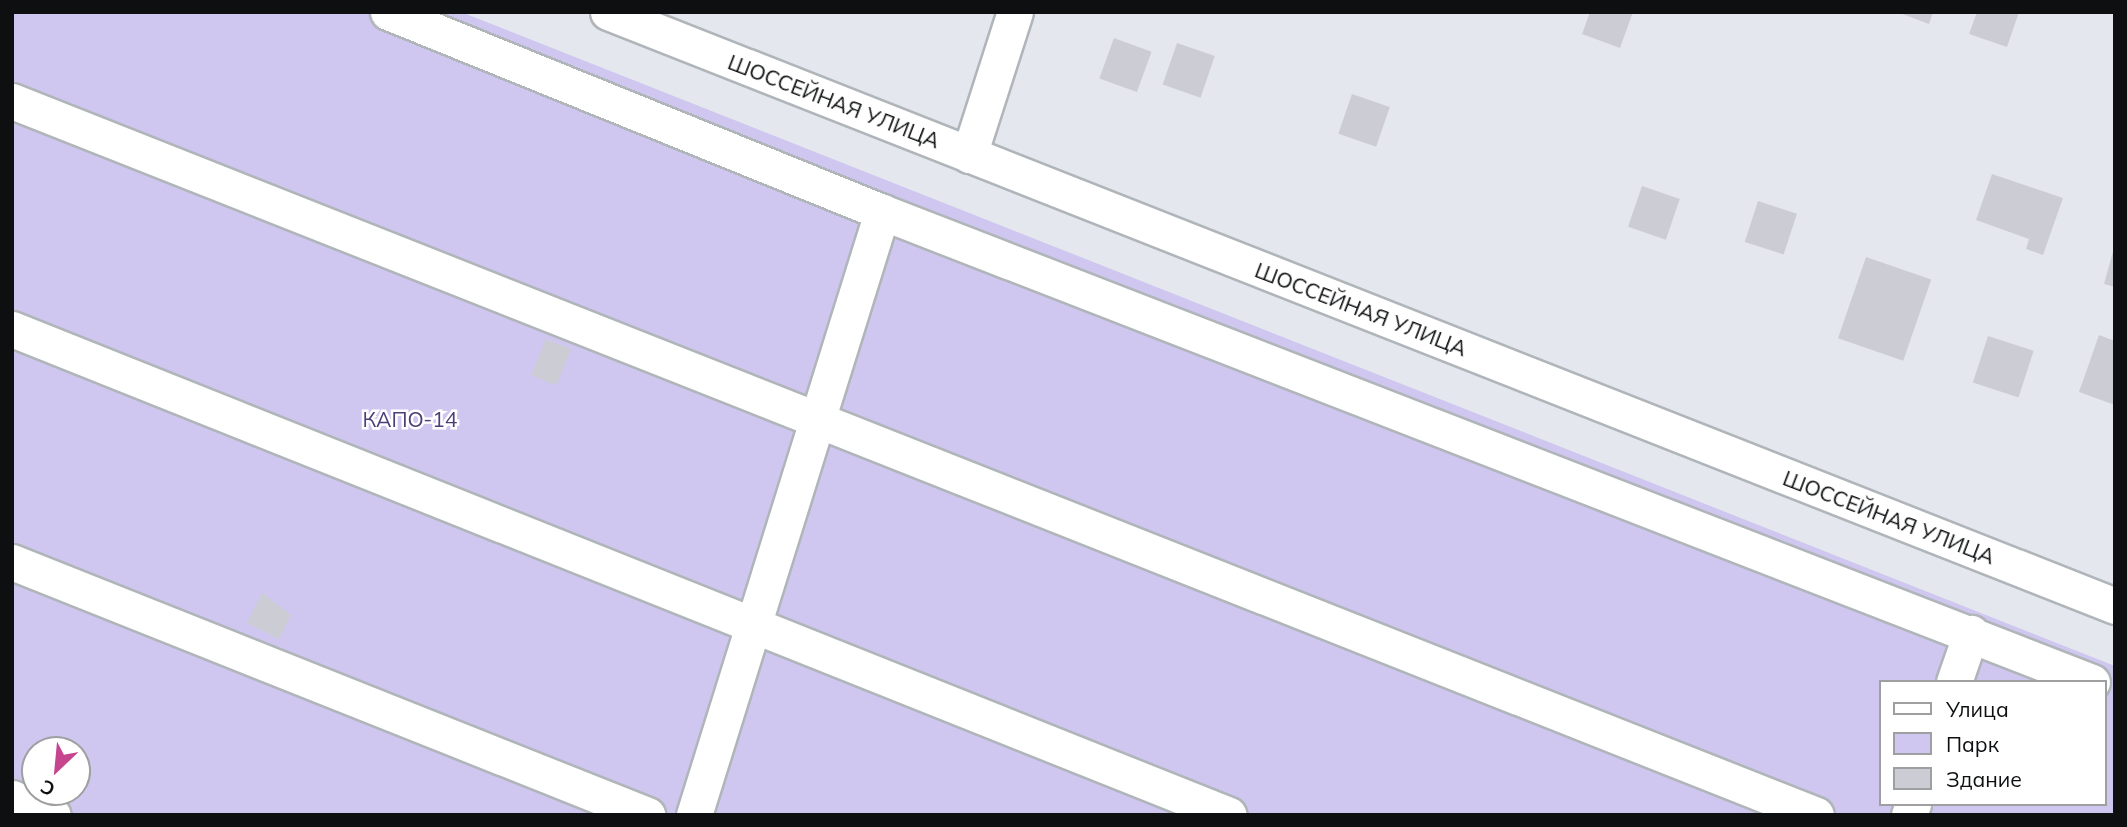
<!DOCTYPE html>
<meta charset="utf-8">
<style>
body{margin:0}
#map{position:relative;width:2127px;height:827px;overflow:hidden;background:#e4e8ee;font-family:Mulish,sans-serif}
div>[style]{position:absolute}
.green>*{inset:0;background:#cfc7ef}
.building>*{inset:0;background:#cccdd4;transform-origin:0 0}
.roads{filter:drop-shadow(2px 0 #b0b5ba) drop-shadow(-2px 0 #b0b5ba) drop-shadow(0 2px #b0b5ba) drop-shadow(0 -2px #b0b5ba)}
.minor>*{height:35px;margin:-17.5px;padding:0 17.5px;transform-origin:17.5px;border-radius:17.5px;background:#fff}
span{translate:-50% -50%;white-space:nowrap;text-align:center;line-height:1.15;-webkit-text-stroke:5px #fff;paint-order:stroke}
.street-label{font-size:21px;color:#0d0f11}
.park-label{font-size:21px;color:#4d3e78}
.frame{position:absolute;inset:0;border:14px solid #0d0f11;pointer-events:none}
.legend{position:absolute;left:1879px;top:680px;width:228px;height:126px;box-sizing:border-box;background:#fff;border:2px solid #9e9fa0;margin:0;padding:9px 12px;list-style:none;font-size:21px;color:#0d0f11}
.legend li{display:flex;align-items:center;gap:14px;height:35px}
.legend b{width:35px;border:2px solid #9e9fa0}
.north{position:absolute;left:21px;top:736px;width:70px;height:70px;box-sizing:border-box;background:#fff;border:2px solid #9e9fa0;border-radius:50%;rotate:206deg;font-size:19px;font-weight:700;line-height:28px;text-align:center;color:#0d0f11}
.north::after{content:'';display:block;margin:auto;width:24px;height:32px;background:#c7458e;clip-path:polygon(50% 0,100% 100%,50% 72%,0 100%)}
</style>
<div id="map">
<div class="green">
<i style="clip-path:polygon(evenodd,12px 12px,461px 12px,2115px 666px,2115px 815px,12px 815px,12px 12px,1880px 682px,2104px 682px,2104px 804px,1880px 804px,1880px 682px,12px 12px,35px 750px,77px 750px,77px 792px,35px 792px,35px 750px)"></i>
</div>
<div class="building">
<i style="clip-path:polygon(1590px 12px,1633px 12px,1620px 48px,1582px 34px)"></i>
<i style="clip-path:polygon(1897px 12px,1933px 12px,1929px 24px)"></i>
<i style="clip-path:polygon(1977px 12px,2019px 12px,2007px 47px,1969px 34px)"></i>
<i style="left:1114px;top:38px;width:40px;height:43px;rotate:20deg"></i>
<i style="left:1177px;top:43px;width:40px;height:44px;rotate:19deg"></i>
<i style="left:1352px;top:94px;width:40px;height:42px;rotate:19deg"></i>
<i style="clip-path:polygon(1992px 174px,2063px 198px,2043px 255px,2026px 249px,2029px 239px,1976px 220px)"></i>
<i style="left:1642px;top:186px;width:40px;height:43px;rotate:19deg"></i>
<i style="left:1758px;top:201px;width:41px;height:43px;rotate:18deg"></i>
<i style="clip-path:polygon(2114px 248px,2115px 249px,2115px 287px,2104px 284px)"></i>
<i style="left:1866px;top:257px;width:69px;height:86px;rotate:19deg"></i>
<i style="clip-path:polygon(2099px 335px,2115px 341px,2115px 405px,2079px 392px)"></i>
<i style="left:1988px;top:336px;width:48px;height:49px;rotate:18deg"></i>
<i style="left:546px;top:339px;width:27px;height:39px;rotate:22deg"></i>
<i style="clip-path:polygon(262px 593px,291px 615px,279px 639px,247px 623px)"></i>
</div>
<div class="roads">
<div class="minor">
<i style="left:388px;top:12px;width:533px;rotate:22.04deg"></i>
<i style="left:882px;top:212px;width:1298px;rotate:21.23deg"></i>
<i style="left:608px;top:12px;width:1620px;rotate:21.51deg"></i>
<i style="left:12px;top:101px;width:1940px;rotate:21.59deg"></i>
<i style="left:969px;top:155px;width:150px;rotate:-72.2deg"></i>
<i style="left:12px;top:329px;width:1310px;rotate:21.77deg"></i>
<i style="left:12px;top:562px;width:684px;rotate:21.72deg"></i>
<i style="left:1954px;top:682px;width:52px;rotate:-70.9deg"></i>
<i style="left:12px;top:798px;width:44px;rotate:22.5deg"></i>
<i style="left:694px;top:815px;width:632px;rotate:-72.68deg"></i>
<i style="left:1909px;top:815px;width:12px;rotate:-70deg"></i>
</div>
</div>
<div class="street-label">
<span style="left:834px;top:101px;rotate:21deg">ШОССЕЙНАЯ УЛИЦА</span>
<span style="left:1361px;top:309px;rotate:21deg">ШОССЕЙНАЯ УЛИЦА</span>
<span style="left:1889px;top:517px;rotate:21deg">ШОССЕЙНАЯ УЛИЦА</span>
</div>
<div class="park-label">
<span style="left:410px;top:419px">КАПО-14</span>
</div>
<div class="frame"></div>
<ul class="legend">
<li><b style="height:9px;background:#fff"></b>Улица</li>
<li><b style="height:19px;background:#cfc7ef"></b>Парк</li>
<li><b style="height:19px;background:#cccdd4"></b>Здание</li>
</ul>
<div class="north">С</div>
</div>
